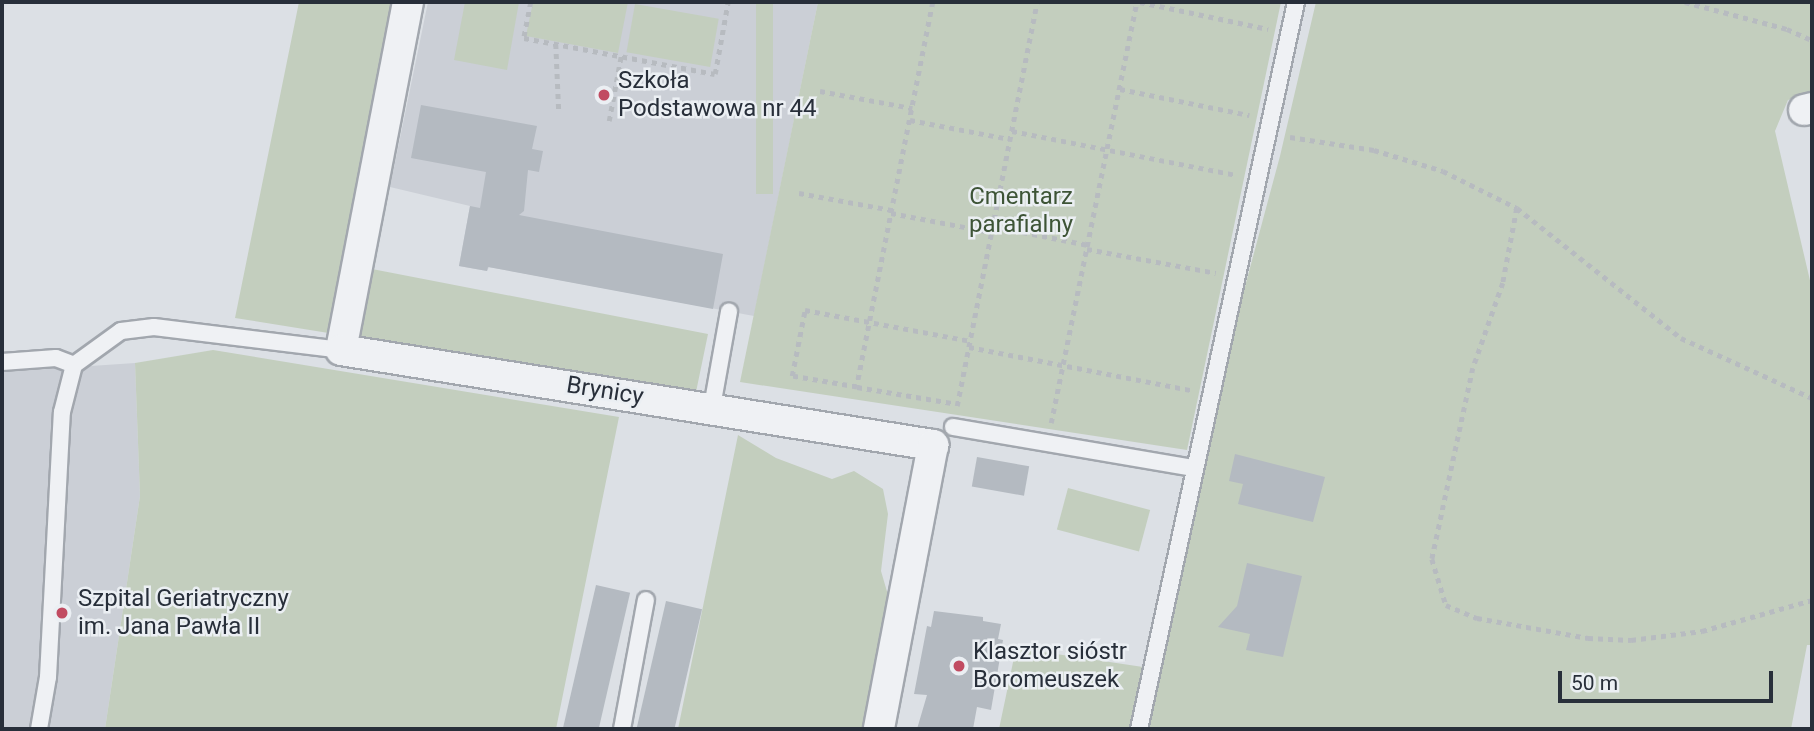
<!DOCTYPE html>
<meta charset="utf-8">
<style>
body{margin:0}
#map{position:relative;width:1814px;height:731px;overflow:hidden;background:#dce0e5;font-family:Roboto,sans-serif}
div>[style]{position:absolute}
.built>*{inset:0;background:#cbcfd6}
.green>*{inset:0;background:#c3cebe;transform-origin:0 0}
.building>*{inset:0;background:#b4bac1;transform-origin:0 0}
.path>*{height:4.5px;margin-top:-2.25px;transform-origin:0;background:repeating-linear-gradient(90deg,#b7bbc0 0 5px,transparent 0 10px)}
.roads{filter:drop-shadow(2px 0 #a2a7ae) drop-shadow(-2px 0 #a2a7ae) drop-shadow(0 2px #a2a7ae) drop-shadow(0 -2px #a2a7ae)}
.service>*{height:16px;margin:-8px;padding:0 8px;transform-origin:8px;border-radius:8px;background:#eff1f4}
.minor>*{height:30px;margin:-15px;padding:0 15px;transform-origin:15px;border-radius:15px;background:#eff1f4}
.dots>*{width:19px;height:19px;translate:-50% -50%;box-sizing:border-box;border:4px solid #ebeff3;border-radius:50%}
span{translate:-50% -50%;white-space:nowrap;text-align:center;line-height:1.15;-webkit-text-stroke:5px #ebeff3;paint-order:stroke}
.poi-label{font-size:24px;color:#282f3a}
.left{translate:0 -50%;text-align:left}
.park-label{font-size:24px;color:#3d5436}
.street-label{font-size:24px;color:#282f3a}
.frame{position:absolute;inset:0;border:4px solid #282f3a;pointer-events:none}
.scale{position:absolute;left:1558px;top:671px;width:215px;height:32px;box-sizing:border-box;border:4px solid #282f3a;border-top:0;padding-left:9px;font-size:21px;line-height:24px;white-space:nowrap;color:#282f3a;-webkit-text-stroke:5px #ebeff3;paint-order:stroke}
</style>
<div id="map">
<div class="built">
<i style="clip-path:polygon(428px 2px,818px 2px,754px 316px,489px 267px,487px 271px,459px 266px,470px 206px,390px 187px)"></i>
<i style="clip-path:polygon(135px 363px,140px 496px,105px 729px,2px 729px,2px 372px)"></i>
</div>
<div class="green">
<i style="clip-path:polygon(299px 2px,392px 2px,341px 263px,708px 334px,696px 392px,235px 318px)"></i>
<i style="clip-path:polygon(465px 2px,519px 2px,507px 70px,454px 60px)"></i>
<i style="clip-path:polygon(533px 2px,628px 2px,618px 53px,526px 36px)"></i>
<i style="left:756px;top:2px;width:17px;height:192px"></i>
<i style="clip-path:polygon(818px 2px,1281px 2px,1187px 450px,740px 382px)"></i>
<i style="clip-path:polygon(1316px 2px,1812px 2px,1812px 94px,1788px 100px,1775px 131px,1812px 289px,1812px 645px,1807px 645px,1791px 729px,999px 729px,1016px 648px,1143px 667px,1280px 156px)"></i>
<i style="left:635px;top:4px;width:85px;height:49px;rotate:10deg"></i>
<i style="clip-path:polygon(213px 350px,619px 417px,556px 729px,105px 729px,140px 496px,135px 363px)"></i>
<i style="clip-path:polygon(738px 435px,776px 458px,832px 479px,854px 471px,883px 489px,888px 514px,881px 571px,888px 595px,862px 729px,678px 729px)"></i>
<i style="left:1068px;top:488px;width:85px;height:43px;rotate:15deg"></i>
</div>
<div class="building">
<i style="clip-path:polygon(421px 105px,537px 126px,532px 149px,543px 151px,539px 172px,528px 170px,524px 211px,519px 215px,723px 254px,713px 309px,488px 267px,487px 271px,459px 266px,470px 206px,480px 208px,486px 172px,411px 158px)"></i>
<i style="clip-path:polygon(1235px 454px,1325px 477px,1313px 522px,1238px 504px,1243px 484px,1229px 481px)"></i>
<i style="left:977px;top:457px;width:53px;height:30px;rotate:10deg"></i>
<i style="clip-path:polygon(1247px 563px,1302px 576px,1283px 657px,1246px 650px,1250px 634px,1218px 627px,1237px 606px)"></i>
<i style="left:596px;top:585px;width:35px;height:147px;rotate:13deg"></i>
<i style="left:666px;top:601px;width:37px;height:131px;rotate:13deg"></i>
<i style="clip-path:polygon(934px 611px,983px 617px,983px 621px,1001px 624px,998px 639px,1003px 640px,991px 710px,977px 707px,973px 729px,917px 729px,927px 695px,914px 694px,927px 626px,931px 627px)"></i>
</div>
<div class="path">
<i style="left:531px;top:2px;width:37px;rotate:101deg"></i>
<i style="left:524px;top:38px;width:194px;rotate:10.7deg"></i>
<i style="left:715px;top:74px;width:73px;rotate:-79.8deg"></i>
<i style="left:933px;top:2px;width:392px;rotate:101.2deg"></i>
<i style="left:857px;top:387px;width:96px;rotate:9.6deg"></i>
<i style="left:1140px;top:2px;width:131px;rotate:11.9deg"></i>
<i style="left:1685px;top:2px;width:106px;rotate:14.8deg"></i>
<i style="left:1787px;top:29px;width:27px;rotate:24deg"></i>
<i style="left:556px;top:44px;width:68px;rotate:87.5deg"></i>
<i style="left:1120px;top:89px;width:132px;rotate:11.4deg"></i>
<i style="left:820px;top:91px;width:94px;rotate:10.5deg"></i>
<i style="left:910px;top:120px;width:102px;rotate:10.8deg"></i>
<i style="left:609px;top:121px;width:66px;rotate:-79.5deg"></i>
<i style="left:1012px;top:131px;width:228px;rotate:11.1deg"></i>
<i style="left:1290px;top:137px;width:85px;rotate:8.8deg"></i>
<i style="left:1374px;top:150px;width:72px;rotate:16.9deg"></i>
<i style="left:1443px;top:171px;width:83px;rotate:26.6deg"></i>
<i style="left:1517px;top:208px;width:209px;rotate:38.4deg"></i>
<i style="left:1681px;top:338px;width:144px;rotate:24.6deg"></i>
<i style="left:799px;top:193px;width:95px;rotate:10.4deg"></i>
<i style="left:1517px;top:208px;width:76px;rotate:100.6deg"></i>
<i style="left:1503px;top:283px;width:90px;rotate:109.4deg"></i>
<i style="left:1473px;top:368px;width:195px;rotate:102.1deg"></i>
<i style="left:1432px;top:559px;width:48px;rotate:73.1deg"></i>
<i style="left:1446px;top:605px;width:34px;rotate:23deg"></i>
<i style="left:1477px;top:618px;width:113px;rotate:10.2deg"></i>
<i style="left:1588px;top:638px;width:43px;rotate:2.7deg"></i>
<i style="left:1631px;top:640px;width:72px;rotate:-7.2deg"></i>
<i style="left:1702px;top:631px;width:114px;rotate:-15.7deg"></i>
<i style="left:891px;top:213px;width:102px;rotate:10.8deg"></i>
<i style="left:993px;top:226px;width:97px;rotate:11.3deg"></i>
<i style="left:1087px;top:249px;width:131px;rotate:10.5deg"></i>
<i style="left:969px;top:347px;width:226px;rotate:11deg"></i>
<i style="left:857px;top:387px;width:66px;rotate:-170.4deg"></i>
<i style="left:792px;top:376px;width:67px;rotate:-78.9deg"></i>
<i style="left:805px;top:310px;width:168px;rotate:10.6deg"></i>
<i style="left:957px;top:406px;width:412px;rotate:-78.8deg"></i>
<i style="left:1051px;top:423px;width:430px;rotate:-78.5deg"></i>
</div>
<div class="roads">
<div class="service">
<i style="left:2px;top:362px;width:54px;rotate:-4.2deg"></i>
<i style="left:56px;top:358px;width:19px;rotate:21deg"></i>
<i style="left:712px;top:407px;width:97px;rotate:-79.9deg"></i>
<i style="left:953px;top:427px;width:244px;rotate:9.7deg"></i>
<i style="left:39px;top:729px;width:53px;rotate:-80.2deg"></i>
<i style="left:48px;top:677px;width:265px;rotate:-87deg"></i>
<i style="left:62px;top:412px;width:49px;rotate:-75.7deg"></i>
<i style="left:74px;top:365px;width:58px;rotate:-35.9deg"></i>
<i style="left:121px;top:331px;width:33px;rotate:-7deg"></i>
<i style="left:154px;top:327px;width:188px;rotate:7deg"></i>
<i style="left:622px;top:729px;width:131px;rotate:-79.5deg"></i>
<i style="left:1139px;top:729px;width:744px;rotate:-77.81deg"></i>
</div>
<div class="minor">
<i style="left:408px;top:2px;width:354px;rotate:100.9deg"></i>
<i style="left:341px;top:350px;width:600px;rotate:9.12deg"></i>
<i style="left:933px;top:445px;width:289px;rotate:100.8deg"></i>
<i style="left:1804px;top:110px;width:8px;rotate:-14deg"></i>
</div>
</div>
<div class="dots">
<i style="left:604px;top:95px;background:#c14b61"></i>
<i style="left:62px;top:613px;background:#c14b61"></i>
<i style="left:959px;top:666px;background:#c14b61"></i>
</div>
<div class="poi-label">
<span class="left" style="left:618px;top:95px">Szkoła<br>Podstawowa nr 44</span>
<span class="left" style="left:78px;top:613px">Szpital Geriatryczny<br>im. Jana Pawła II</span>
<span class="left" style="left:973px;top:666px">Klasztor sióstr<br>Boromeuszek</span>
</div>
<div class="park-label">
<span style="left:1021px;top:211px">Cmentarz<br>parafialny</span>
</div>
<div class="street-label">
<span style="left:605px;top:391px;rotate:9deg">Brynicy</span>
</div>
<div class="frame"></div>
<div class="scale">50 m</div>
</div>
